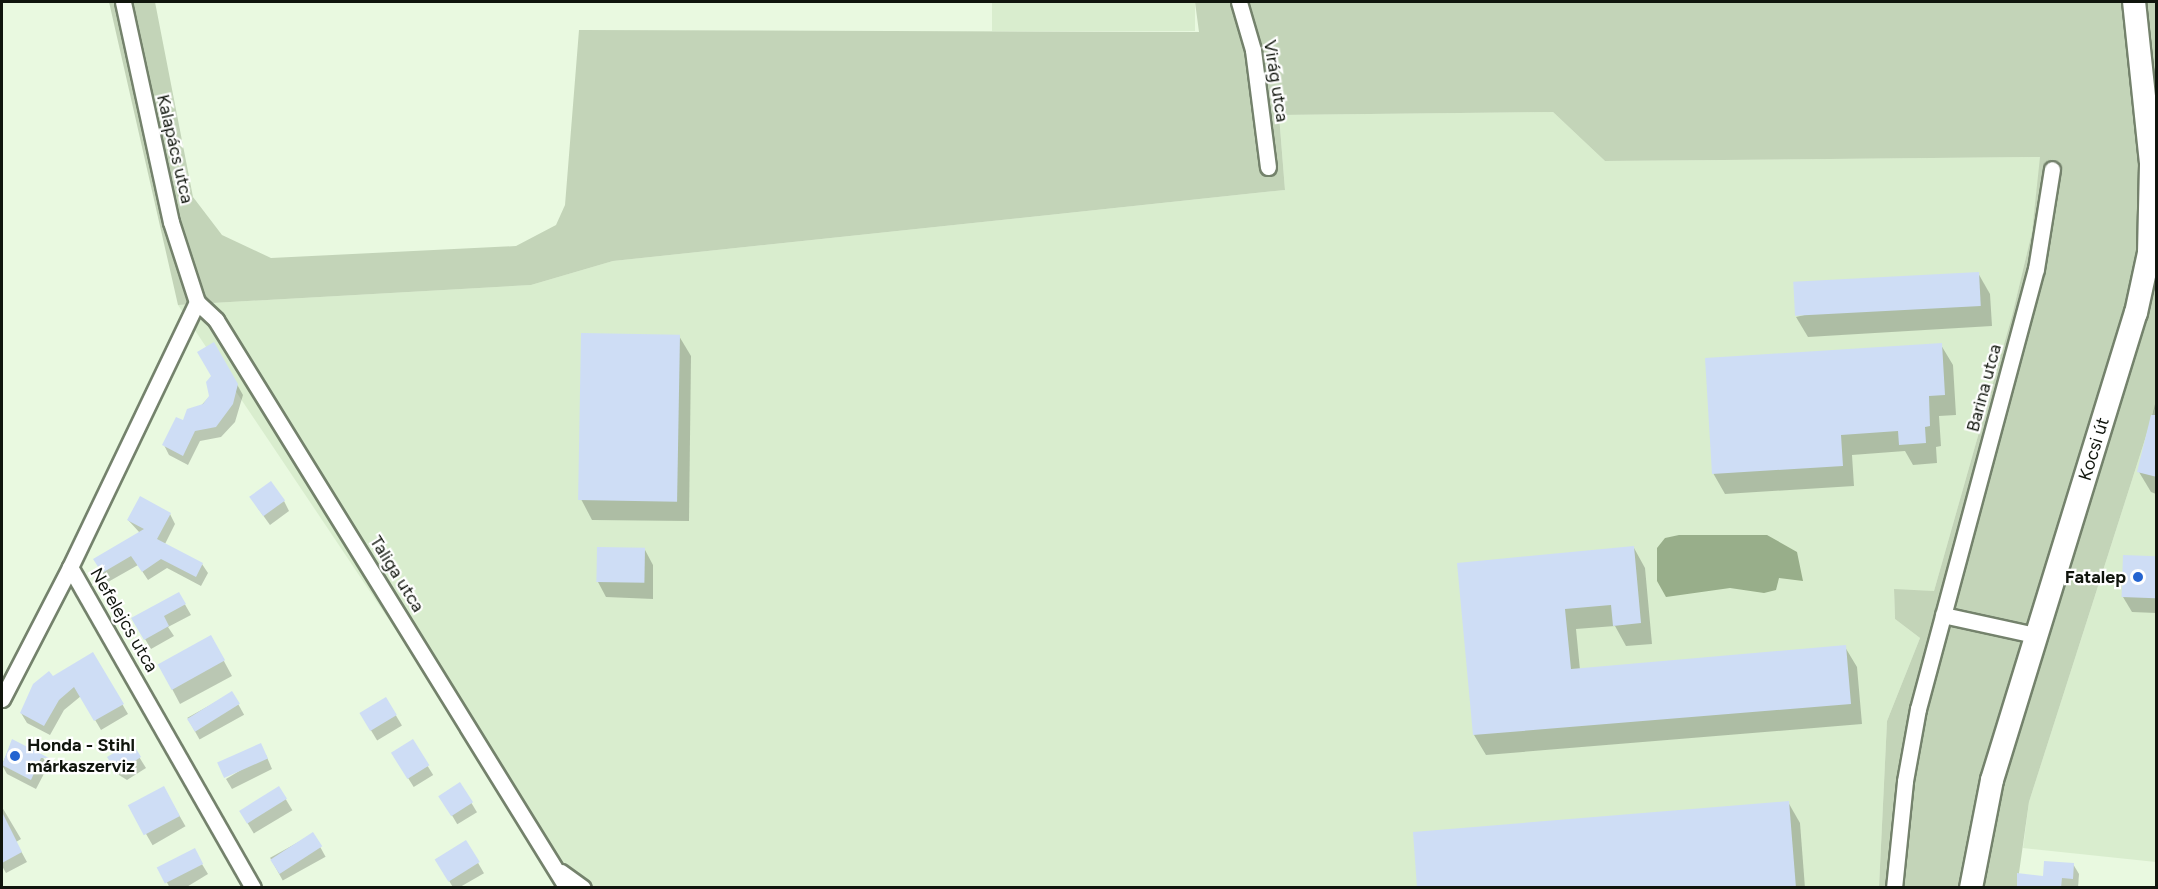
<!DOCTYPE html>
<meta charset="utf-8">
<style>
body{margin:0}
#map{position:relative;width:2158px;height:889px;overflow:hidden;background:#e9f9e0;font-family:Figtree,sans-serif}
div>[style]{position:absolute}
.built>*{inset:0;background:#d9edce;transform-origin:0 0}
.green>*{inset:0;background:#c3d4b8}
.water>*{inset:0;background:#98ae8a}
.shadow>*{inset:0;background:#0003;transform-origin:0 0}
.building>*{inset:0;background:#ceddf5;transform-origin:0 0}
.roads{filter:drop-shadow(2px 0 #74826c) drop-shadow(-2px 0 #74826c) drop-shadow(0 2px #74826c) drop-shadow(0 -2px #74826c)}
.minor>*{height:15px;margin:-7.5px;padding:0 7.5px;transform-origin:7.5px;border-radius:7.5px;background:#fff}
.secondary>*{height:22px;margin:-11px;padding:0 11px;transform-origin:11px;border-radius:11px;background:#fff}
.dots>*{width:16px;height:16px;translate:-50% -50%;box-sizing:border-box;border:3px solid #fff;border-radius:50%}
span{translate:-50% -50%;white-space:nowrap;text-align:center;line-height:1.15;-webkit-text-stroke:4.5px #fff;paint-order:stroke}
.street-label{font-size:18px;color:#10150d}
.poi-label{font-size:18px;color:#10150d;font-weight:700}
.right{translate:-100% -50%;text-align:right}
.left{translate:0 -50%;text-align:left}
.frame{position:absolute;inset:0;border:3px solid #10150d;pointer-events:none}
</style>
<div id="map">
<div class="built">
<i style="left:992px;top:2px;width:203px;height:29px"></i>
<i style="clip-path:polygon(1553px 112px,1605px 161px,2041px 157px,2032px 232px,2012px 316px,1934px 591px,1894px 590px,1895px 619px,1920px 638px,1887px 721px,1879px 887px,568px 887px,178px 305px,531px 285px,613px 261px,1285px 190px,1279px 115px)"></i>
<i style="clip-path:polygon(2156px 405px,2156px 862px,2023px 848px,2029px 802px)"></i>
</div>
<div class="green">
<i style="clip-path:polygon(109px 2px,155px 2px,193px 197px,222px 235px,271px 258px,516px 246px,556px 225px,565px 205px,579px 30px,1199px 32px,1195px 2px,2156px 2px,2156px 405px,2029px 802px,2017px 887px,1879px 887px,1887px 721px,1920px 638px,1895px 619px,1894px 589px,1934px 591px,2012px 316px,2032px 232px,2040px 157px,1605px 161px,1553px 112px,1279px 115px,1285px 190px,613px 261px,531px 285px,178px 305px)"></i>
</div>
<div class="water">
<i style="clip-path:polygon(1679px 535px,1767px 535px,1797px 552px,1803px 581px,1779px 578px,1776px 590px,1764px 593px,1730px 588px,1666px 597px,1657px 581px,1657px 548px,1665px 538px)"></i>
</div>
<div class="shadow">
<i style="clip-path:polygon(1978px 273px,1990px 294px,1992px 326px,1808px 337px,1796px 317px)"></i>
<i style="clip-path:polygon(679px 336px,691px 356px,689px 521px,592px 520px,581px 499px)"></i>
<i style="clip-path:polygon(214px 344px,243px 395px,235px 422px,221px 437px,200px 441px,188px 465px,169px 455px,164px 445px,210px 396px)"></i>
<i style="clip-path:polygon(1941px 345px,1953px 365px,1956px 415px,1939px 416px,1941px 446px,1936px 447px,1937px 463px,1913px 465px,1905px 451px,1852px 455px,1854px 486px,1725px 494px,1713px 473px)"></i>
<i style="clip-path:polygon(2156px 400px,2156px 494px,2151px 492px,2139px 472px)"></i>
<i style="clip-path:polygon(284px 501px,289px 511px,270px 525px,257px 507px)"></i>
<i style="clip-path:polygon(170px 514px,175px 524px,165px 544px,202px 564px,208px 573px,201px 586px,167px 568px,148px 580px,138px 565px,108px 582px,95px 560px,140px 533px,128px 520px)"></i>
<i style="clip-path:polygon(1634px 548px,1645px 568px,1652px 644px,1626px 646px,1615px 626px,1576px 629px,1580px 670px,1845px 647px,1857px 667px,1862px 724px,1486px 755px,1474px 735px,1459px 564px)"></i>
<i style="clip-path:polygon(645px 550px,653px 565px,653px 599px,606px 597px,598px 582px)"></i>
<i style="clip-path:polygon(2156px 557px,2156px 613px,2132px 612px,2123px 597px)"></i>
<i style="clip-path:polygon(179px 594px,191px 615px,168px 627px,174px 636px,151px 649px,133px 619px)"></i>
<i style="clip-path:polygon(219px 652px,232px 676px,180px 704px,159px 664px)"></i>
<i style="clip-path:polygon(93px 654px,128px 714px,101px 730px,81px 696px,64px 710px,50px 735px,27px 723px,21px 713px,53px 678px)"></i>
<i style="left:232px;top:693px;width:25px;height:51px;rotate:61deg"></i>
<i style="left:386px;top:699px;width:31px;height:29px;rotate:59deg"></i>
<i style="clip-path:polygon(12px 741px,42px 756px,48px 766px,36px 789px,7px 774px,2px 765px)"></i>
<i style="left:412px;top:741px;width:40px;height:23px;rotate:58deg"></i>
<i style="clip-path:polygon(131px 744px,146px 768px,127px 780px,119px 775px,109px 757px)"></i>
<i style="clip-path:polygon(266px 755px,272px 769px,232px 789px,226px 779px)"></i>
<i style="left:460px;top:784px;width:33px;height:23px;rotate:59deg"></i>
<i style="left:279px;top:788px;width:26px;height:45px;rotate:59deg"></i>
<i style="left:164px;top:789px;width:43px;height:38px;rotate:60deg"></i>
<i style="clip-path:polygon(1788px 802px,1800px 823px,1805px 888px,1419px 888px)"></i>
<i style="clip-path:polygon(2px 807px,21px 839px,16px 842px,27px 862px,6px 873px,2px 866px)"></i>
<i style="left:313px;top:834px;width:26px;height:49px;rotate:61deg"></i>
<i style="left:466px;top:842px;width:36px;height:34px;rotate:60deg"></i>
<i style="clip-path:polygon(194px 851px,208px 874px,185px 888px,170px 888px,160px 870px)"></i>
<i style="clip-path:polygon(2073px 864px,2079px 874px,2078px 888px,2018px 888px)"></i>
</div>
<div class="building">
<i style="left:1979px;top:272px;width:34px;height:186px;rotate:87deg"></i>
<i style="left:581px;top:333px;width:99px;height:167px;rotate:1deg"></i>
<i style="clip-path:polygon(214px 342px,238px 384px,233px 404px,216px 427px,195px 431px,183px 456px,162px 445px,176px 417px,183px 420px,187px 409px,203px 404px,209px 396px,206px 382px,211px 376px,197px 352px)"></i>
<i style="clip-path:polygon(1942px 343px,1945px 395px,1929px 396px,1930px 426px,1925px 427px,1926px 443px,1899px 445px,1898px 431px,1841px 435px,1843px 466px,1712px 474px,1705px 358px)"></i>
<i style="clip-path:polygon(2151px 415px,2157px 415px,2157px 477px,2137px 472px)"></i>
<i style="left:271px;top:481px;width:24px;height:27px;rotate:54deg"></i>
<i style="clip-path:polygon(140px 496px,171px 513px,157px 539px,203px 563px,196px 577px,161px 559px,142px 572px,131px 556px,102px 573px,93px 559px,144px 529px,127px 520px)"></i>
<i style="clip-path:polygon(1634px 546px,1641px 623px,1613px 626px,1611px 605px,1565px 609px,1571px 669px,1846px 645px,1851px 704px,1473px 735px,1457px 563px)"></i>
<i style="left:597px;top:547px;width:48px;height:35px;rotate:1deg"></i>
<i style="left:2123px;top:555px;width:34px;height:42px;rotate:2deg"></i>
<i style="clip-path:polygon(179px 592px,186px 604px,164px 616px,169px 626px,144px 640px,131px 618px)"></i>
<i style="left:211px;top:635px;width:29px;height:61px;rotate:61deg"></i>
<i style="clip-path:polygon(93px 652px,124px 704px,94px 721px,74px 687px,59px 700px,44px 726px,20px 713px,33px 684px,49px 671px,53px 676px)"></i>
<i style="left:232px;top:691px;width:15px;height:53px;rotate:58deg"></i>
<i style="left:386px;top:697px;width:21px;height:31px;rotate:59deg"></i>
<i style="clip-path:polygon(12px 739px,49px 758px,41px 758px,31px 780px,2px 765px)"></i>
<i style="left:413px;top:739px;width:31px;height:26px;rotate:58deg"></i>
<i style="clip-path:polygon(132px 742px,141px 757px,121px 770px,112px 765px,107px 757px)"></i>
<i style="left:261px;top:743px;width:17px;height:48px;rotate:66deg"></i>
<i style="left:460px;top:782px;width:24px;height:26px;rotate:57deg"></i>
<i style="left:164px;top:786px;width:34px;height:41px;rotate:62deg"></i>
<i style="left:279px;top:786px;width:15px;height:47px;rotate:58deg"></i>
<i style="clip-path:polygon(1789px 801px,1796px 888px,1417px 888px,1413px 832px)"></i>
<i style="clip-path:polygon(2px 812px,22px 852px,2px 863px)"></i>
<i style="left:313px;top:832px;width:17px;height:51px;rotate:57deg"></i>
<i style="left:466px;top:840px;width:26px;height:37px;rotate:58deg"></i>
<i style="left:195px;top:848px;width:18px;height:43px;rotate:63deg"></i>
<i style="clip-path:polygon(2044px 861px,2074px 863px,2073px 879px,2062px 878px,2061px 888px,2017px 888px,2017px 873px,2043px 876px)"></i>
</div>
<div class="roads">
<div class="minor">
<i style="left:123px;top:2px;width:225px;rotate:77.7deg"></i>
<i style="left:171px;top:222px;width:84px;rotate:72deg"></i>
<i style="left:197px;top:302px;width:26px;rotate:43deg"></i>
<i style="left:216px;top:320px;width:668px;rotate:58.29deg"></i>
<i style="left:1239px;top:2px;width:50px;rotate:73.7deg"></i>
<i style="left:1253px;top:50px;width:118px;rotate:82.7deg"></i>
<i style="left:197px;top:302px;width:294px;rotate:115.6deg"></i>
<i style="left:70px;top:567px;width:369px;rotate:60.3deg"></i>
<i style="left:1943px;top:615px;width:94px;rotate:12.3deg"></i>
<i style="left:2px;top:699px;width:148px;rotate:-62.7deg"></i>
<i style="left:561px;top:872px;width:27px;rotate:36deg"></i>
<i style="left:1894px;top:888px;width:108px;rotate:-84.1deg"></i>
<i style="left:1905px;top:781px;width:73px;rotate:-79.8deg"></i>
<i style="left:1918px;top:709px;width:456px;rotate:-75deg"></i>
<i style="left:2036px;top:269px;width:101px;rotate:-80.9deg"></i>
</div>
<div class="secondary">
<i style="left:1971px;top:888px;width:110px;rotate:-79deg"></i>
<i style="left:1992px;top:780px;width:489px;rotate:-72.9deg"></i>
<i style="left:2136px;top:313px;width:61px;rotate:-77.8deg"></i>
<i style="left:2149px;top:253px;width:90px;rotate:-88.7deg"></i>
<i style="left:2151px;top:163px;width:162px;rotate:-96deg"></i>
</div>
</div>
<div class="dots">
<i style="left:2138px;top:577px;background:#2464d0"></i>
<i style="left:15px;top:756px;background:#2464d0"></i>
</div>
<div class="street-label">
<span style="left:1276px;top:81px;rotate:81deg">Virág utca</span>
<span style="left:175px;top:149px;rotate:77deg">Kalapács utca</span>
<span style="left:1984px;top:388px;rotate:-75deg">Barina utca</span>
<span style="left:2094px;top:449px;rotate:-73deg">Kocsi út</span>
<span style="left:397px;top:574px;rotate:58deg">Taliga utca</span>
<span style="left:124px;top:620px;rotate:60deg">Nefelejcs utca</span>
</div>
<div class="poi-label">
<span class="right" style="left:2126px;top:577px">Fatalep</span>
<span class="left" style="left:27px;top:756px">Honda - Stihl<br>márkaszerviz</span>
</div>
<div class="frame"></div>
</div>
